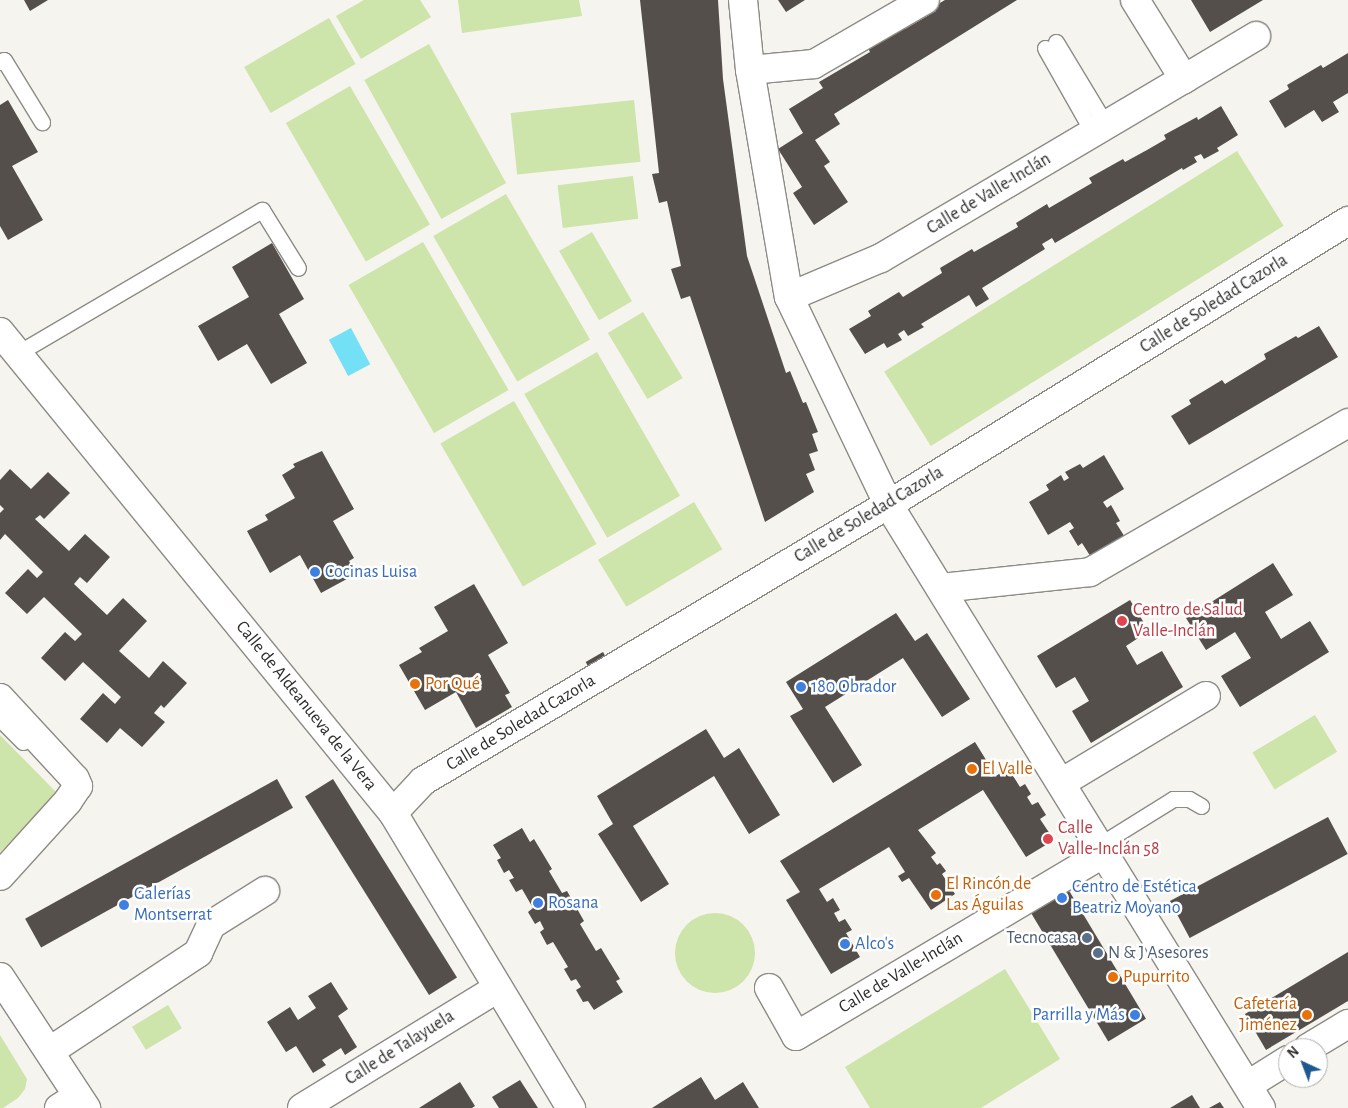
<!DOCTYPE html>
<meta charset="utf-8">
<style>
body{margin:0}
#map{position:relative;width:1348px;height:1108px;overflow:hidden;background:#f6f4ee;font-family:"Alegreya Sans",sans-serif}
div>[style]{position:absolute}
.green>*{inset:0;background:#cde4aa;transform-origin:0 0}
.round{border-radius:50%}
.water>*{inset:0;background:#73e0f6;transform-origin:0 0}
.building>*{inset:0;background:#544f4b;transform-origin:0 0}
.roads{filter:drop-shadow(1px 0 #8d8b86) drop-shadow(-1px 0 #8d8b86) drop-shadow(0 1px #8d8b86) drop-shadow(0 -1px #8d8b86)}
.lane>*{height:15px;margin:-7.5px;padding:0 7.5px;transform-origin:7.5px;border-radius:7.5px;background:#fff}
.street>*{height:28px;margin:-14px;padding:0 14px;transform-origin:14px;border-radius:14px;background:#fff}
.dots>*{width:14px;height:14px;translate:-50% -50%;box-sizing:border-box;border:2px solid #fff;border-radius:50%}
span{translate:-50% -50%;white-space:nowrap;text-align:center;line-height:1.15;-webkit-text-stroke:5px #fff;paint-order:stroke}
.street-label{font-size:18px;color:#2e2d2b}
.shop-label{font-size:18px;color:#366cbe}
.left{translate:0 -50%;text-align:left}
.right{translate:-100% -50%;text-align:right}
.health-label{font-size:18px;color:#be3a42}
.food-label{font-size:18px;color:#c56008}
.service-label{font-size:18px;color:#4e5e75}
.north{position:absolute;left:1278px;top:1038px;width:50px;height:50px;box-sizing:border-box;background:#fff;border:1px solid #ababaa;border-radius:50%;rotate:317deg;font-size:14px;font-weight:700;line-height:20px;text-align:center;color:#2e2d2b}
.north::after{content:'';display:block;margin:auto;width:18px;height:22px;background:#1d598f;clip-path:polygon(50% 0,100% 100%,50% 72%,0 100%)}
</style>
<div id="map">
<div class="green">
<i style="clip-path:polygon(364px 0,420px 0,431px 17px,361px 59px,336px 16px)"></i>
<i style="clip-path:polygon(458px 0,579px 0,582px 16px,462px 33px)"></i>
<i style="left:329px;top:18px;width:53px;height:98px;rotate:60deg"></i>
<i style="left:429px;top:44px;width:159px;height:74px;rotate:61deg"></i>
<i style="left:350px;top:86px;width:160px;height:74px;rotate:60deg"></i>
<i style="left:634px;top:100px;width:62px;height:124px;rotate:84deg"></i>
<i style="left:1237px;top:151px;width:88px;height:416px;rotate:58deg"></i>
<i style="left:633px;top:176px;width:43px;height:76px;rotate:83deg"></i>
<i style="left:506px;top:194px;width:168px;height:84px;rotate:60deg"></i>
<i style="left:592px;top:232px;width:80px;height:38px;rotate:60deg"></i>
<i style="left:423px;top:242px;width:171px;height:86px;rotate:60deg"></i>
<i style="left:643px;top:312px;width:77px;height:41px;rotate:59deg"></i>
<i style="left:597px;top:352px;width:166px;height:84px;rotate:60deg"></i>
<i style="left:514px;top:401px;width:165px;height:85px;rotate:60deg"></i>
<i style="left:694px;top:502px;width:55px;height:112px;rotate:59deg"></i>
<i style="left:1315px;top:715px;width:43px;height:73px;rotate:59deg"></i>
<i style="clip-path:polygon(0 735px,59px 795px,0 852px)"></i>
<i class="round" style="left:675px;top:913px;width:80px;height:80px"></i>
<i style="clip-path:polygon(1005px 969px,1060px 1059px,981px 1108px,870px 1108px,845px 1067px)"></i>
<i style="left:168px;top:1005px;width:27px;height:42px;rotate:59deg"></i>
<i style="clip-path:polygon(0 1035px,27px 1079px,25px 1089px,18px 1098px,3px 1108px,0 1108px)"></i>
</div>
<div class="water">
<i style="left:351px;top:328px;width:41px;height:25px;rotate:62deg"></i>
</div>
<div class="building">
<i style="clip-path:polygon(24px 0,48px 0,30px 11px)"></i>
<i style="clip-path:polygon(640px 0,718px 0,723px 79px,747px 256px,786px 373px,790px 371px,803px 403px,806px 402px,818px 432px,812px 434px,818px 451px,809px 454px,815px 470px,806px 474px,814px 492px,765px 522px,690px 296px,681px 299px,671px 269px,681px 266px,667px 201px,659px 203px,652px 174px,659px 173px)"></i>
<i style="clip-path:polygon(778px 0,805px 0,786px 12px)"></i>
<i style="clip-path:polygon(945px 0,1017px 0,834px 114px,840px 124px,815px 140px,830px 162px,824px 166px,848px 202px,814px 225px,793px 193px,802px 187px,778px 149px,803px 133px,789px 109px,823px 88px,819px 82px,870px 52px,867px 46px,902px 25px,905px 29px,936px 11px,933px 7px)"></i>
<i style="clip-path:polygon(1191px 0,1263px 0,1210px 32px)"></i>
<i style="clip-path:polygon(1348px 53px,1348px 93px,1333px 102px,1339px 112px,1322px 122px,1314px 110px,1285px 128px,1269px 101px,1289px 89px,1287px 85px,1321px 65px,1323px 68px)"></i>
<i style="clip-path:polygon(8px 100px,38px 152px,12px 166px,43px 220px,8px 240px,0 226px,0 105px)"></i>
<i style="clip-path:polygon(1221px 106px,1238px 135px,1217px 148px,1219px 151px,1204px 159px,1201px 154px,1194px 157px,1197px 162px,1183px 170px,1182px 168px,1055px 243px,1052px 238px,1042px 244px,1045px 249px,982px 288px,989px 299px,976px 307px,969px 295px,921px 324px,924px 327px,908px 336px,904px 330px,898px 334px,902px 340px,887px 348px,884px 343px,865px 354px,849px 329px,871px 316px,868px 311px,899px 292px,903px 297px,942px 273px,940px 268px,972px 249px,974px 252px,1018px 227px,1016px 223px,1047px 204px,1049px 208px,1092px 183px,1089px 178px,1123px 159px,1125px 162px,1147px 150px,1166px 139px,1164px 135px,1197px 117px,1198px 120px)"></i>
<i style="clip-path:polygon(272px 243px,304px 299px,279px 314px,307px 363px,271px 384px,247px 344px,218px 361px,198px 326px,249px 297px,232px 267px)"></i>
<i style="clip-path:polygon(1319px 326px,1338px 357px,1189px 445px,1171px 416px,1191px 404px,1189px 400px,1222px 380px,1225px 384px,1266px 359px,1264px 354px,1296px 336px,1298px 338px)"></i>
<i style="clip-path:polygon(322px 451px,354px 509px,333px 521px,354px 558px,349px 561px,356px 574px,321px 593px,300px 555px,270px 573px,247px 531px,268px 520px,265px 515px,295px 498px,282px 475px,295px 467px,293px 464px)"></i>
<i style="clip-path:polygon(1104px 455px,1124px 489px,1103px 502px,1107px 508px,1111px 505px,1120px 521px,1116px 523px,1128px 542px,1094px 562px,1082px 543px,1078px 546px,1069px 531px,1074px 528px,1070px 522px,1048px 535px,1029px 502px,1049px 490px,1046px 485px,1061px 475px,1064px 481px,1069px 478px,1065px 472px,1080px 464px,1083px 468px)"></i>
<i style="clip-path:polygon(10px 469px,31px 489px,48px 472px,70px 493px,44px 519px,40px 515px,35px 519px,69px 551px,85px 534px,110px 557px,87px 583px,80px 577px,74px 584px,107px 615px,123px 598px,147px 621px,119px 651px,149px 678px,163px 661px,187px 683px,164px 708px,161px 705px,154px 713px,165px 722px,142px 747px,120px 728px,107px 743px,80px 719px,103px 693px,115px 704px,121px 697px,83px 662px,65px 681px,41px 658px,65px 632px,75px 641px,82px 634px,44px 597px,27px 614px,5px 593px,28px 569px,37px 578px,43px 572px,5px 534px,0 540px,0 513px,4px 509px,0 505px,0 480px)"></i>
<i style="clip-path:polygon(1273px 563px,1293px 595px,1265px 612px,1281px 639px,1310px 621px,1329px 652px,1240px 707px,1221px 676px,1251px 658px,1235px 632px,1206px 650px,1186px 618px)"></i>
<i style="clip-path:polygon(474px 584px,508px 643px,488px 655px,510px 693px,505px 695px,512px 707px,476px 728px,456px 692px,425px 710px,399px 665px,422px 652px,419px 648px,448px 631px,434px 607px)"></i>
<i style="clip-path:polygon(1130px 600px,1149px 631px,1126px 646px,1137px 665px,1162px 651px,1183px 687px,1091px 743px,1072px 711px,1089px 701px,1075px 677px,1056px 688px,1037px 656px)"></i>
<i style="clip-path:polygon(896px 613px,915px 641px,927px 633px,970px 699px,942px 717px,903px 658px,825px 707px,862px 765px,833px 783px,790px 716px,803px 709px,786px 682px)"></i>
<i style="left:603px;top:652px;width:8px;height:20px;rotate:60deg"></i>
<i style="clip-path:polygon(706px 729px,724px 758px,739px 748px,780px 815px,749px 834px,714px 776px,633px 826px,669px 884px,641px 902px,598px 834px,613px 824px,597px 796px)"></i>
<i style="clip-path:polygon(975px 742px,996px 776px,1008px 768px,1020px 787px,1025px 784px,1031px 794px,1027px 797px,1032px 805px,1038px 802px,1046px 815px,1040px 819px,1054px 840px,1026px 857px,983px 790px,918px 830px,936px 853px,931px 857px,937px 865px,940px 863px,946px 871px,942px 874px,955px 894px,931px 910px,909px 878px,902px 882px,898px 876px,905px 872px,889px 847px,819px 889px,827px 902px,833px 898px,840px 910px,834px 913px,839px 922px,845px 919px,852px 930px,846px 933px,860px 957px,831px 974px,786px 900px,800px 892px,780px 861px)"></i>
<i style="left:277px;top:779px;width:33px;height:288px;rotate:61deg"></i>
<i style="left:333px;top:779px;width:234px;height:33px;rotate:58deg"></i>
<i style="left:1328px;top:817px;width:42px;height:179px;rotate:62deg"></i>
<i style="clip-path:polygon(522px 828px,530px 842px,534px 839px,552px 869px,549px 871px,562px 893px,567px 891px,584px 921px,580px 924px,596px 951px,601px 948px,620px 979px,616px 981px,623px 992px,594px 1010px,588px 1001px,583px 1002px,576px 990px,581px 987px,576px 979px,571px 981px,564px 969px,568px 967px,553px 942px,547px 945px,540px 932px,544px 929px,540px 921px,535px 924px,528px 912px,533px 908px,522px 889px,516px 892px,509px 880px,514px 878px,509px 870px,504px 873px,497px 860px,501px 858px,493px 845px)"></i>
<i style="left:1062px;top:879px;width:163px;height:44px;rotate:59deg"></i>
<i style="clip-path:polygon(1348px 952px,1348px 1001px,1266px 1050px,1245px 1014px)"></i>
<i style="clip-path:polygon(331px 982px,348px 1009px,338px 1016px,357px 1047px,345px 1055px,341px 1048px,322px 1060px,326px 1065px,313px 1073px,296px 1046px,286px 1052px,267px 1022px,290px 1007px,298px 1020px,316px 1008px,308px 996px)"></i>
<i style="clip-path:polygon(701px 1077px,715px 1100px,743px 1082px,759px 1108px,652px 1108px)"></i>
<i style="clip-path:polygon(520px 1080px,538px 1108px,499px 1108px,492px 1097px)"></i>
<i style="clip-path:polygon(460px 1082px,475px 1106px,472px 1108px,419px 1108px)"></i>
<i style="clip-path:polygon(1192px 1095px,1200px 1108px,1170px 1108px)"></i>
<i style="clip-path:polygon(1220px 1102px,1224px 1108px,1209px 1108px)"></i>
</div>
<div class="roads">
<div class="lane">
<i style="left:1056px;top:42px;width:97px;rotate:58.9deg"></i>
<i style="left:1045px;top:48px;width:98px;rotate:60.5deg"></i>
<i style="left:0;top:62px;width:4px;rotate:-27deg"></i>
<i style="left:4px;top:60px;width:73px;rotate:58.5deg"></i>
<i style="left:18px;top:353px;width:283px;rotate:-30.4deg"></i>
<i style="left:262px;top:210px;width:68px;rotate:58.2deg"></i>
<i style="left:1px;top:720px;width:31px;rotate:45deg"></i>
<i style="left:1099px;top:845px;width:87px;rotate:-31.9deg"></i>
<i style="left:1173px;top:799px;width:16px"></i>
<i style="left:1189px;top:799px;width:14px;rotate:30deg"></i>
</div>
<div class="street">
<i style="left:743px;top:0;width:70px;rotate:84.3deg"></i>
<i style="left:750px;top:70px;width:230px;rotate:80.3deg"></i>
<i style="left:789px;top:297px;width:229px;rotate:64.4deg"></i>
<i style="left:888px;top:504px;width:710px;rotate:58.3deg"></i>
<i style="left:750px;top:70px;width:64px;rotate:-5.4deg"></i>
<i style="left:814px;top:64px;width:128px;rotate:-30deg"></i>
<i style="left:1184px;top:79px;width:84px;rotate:-30.8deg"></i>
<i style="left:789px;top:297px;width:100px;rotate:-23deg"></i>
<i style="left:881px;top:258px;width:352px;rotate:-30.6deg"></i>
<i style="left:1184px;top:79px;width:93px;rotate:-121.8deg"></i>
<i style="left:0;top:332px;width:621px;rotate:50.75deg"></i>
<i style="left:393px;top:813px;width:345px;rotate:58.9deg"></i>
<i style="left:941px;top:588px;width:150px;rotate:-6.1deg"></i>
<i style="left:1090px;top:572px;width:298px;rotate:-30deg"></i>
<i style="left:0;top:698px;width:110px;rotate:47.2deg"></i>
<i style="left:75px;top:779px;width:8px;rotate:67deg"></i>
<i style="left:78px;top:786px;width:18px;rotate:124deg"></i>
<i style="left:68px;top:801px;width:101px;rotate:132.2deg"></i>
<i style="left:1061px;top:783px;width:169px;rotate:-31deg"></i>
<i style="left:393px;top:813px;width:44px;rotate:-46.8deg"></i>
<i style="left:423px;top:781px;width:560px;rotate:-30.74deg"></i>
<i style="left:904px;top:495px;width:522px;rotate:-31.68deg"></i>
<i style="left:0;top:977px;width:157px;rotate:56.7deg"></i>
<i style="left:769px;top:988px;width:55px;rotate:60.6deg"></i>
<i style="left:796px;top:1036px;width:358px;rotate:-30.7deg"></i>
<i style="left:1308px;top:1048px;width:47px;rotate:-31deg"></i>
<i style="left:50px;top:1051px;width:178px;rotate:-33.5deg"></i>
<i style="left:198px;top:953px;width:31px;rotate:-65deg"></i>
<i style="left:211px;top:925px;width:64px;rotate:-32.2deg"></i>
<i style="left:1248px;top:1085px;width:47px;rotate:-32deg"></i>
<i style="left:59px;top:1108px;width:22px;rotate:-32deg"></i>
<i style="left:302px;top:1108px;width:230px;rotate:-31.5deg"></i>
</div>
</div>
<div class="dots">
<i style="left:315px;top:572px;background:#3f7fe0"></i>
<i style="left:1122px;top:621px;background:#e0444e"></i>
<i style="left:415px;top:684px;background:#e8710a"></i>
<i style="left:801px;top:687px;background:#3f7fe0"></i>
<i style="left:972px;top:769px;background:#e8710a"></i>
<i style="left:1048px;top:839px;background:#e0444e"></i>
<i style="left:936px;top:895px;background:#e8710a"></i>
<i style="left:1062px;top:898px;background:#3f7fe0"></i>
<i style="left:538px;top:903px;background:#3f7fe0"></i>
<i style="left:124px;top:905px;background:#3f7fe0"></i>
<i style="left:1087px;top:938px;background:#5c6f8a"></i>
<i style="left:845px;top:944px;background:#3f7fe0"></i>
<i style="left:1098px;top:953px;background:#5c6f8a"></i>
<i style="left:1113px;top:977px;background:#e8710a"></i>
<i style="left:1135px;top:1015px;background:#3f7fe0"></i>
<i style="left:1307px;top:1015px;background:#e8710a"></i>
</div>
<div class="street-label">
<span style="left:989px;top:194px;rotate:-31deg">Calle de Valle-Inclán</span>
<span style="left:1214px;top:304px;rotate:-32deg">Calle de Soledad Cazorla</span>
<span style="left:869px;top:515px;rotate:-31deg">Calle de Soledad Cazorla</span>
<span style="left:306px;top:706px;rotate:51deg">Calle de Aldeanueva de la Vera</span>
<span style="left:521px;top:723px;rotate:-31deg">Calle de Soledad Cazorla</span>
<span style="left:901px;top:973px;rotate:-31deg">Calle de Valle-Inclán</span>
<span style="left:400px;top:1048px;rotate:-32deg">Calle de Talayuela</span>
</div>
<div class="shop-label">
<span class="left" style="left:325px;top:572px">Cocinas Luisa</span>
<span class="left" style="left:811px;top:687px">180 Obrador</span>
<span class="left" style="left:1072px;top:898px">Centro de Estética<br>Beatriz Moyano</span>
<span class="left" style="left:134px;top:905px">Galerías<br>Montserrat</span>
<span class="left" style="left:548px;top:903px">Rosana</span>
<span class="left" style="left:855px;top:944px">Alco's</span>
<span class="right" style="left:1125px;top:1015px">Parrilla y Más</span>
</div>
<div class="health-label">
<span class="left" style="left:1133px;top:621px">Centro de Salud<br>Valle-Inclán</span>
<span class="left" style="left:1058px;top:839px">Calle<br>Valle-Inclán 58</span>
</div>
<div class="food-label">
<span class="left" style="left:425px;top:684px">Por Qué</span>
<span class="left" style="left:982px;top:769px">El Valle</span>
<span class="left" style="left:946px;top:895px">El Rincón de<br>Las Águilas</span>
<span class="left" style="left:1123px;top:977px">Pupurrito</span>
<span class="right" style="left:1297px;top:1015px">Cafetería<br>Jiménez</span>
</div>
<div class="service-label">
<span class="right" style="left:1077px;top:938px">Tecnocasa</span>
<span class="left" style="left:1108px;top:953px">N &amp; J Asesores</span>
</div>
<div class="north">N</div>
</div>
